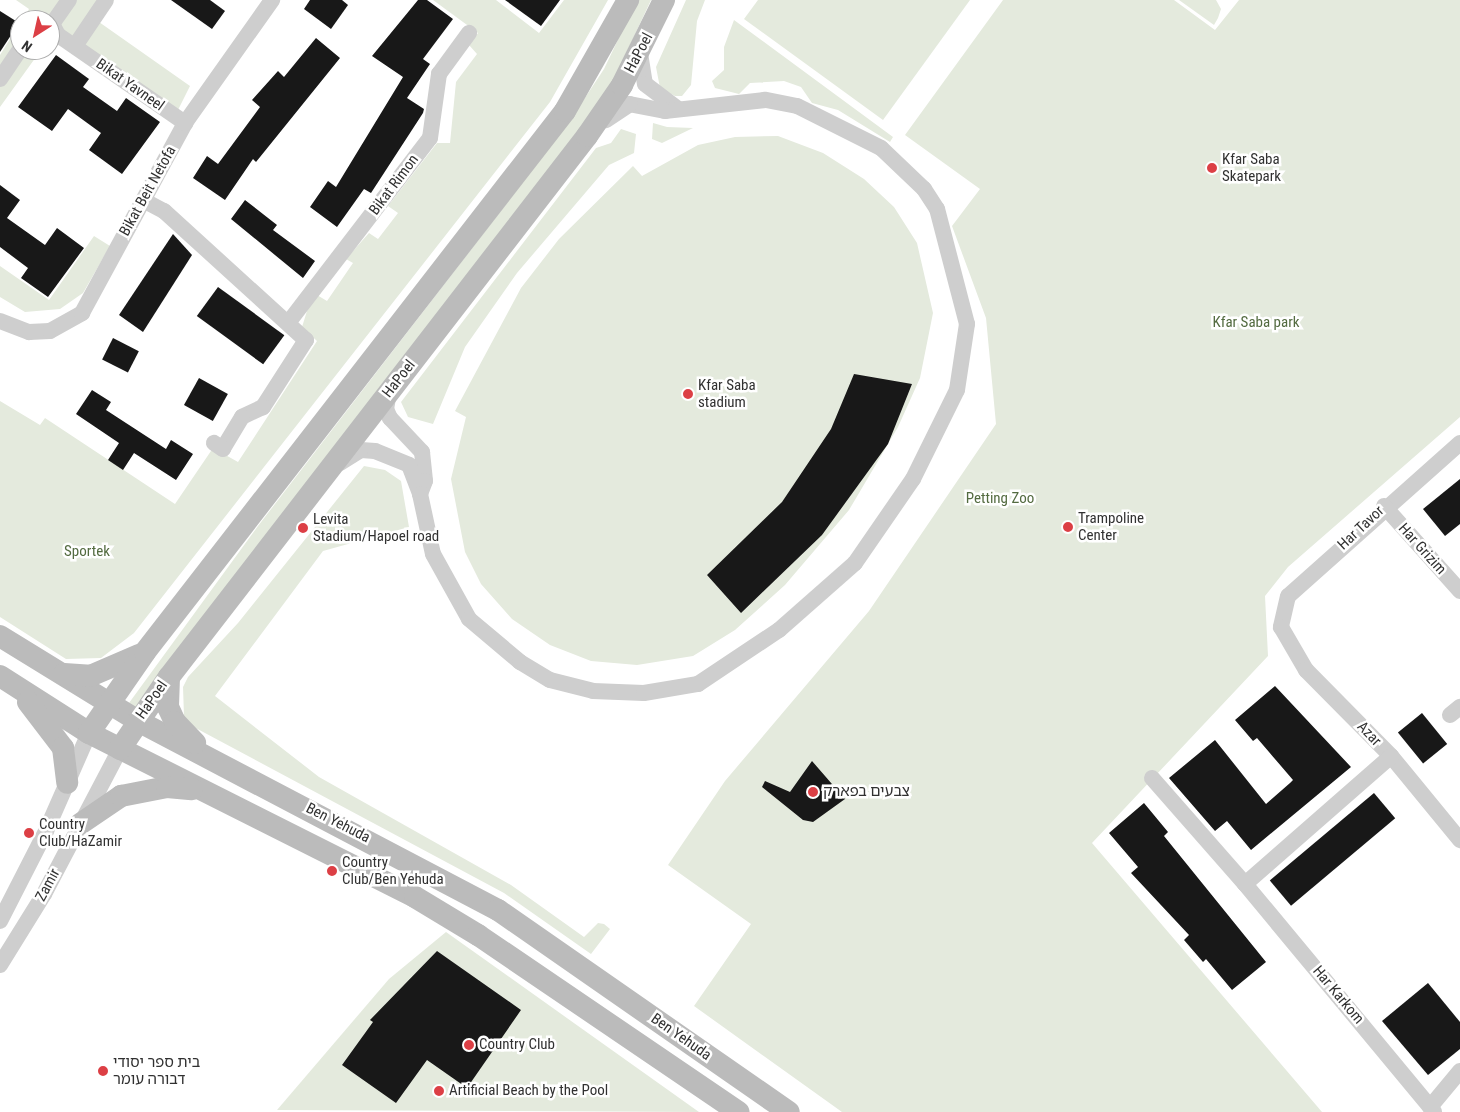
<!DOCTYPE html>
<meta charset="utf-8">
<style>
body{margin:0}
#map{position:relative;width:1460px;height:1112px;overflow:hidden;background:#fff;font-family:"Roboto Condensed","Noto Sans Hebrew",sans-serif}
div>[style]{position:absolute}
.green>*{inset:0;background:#e4eadd}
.building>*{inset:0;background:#181818;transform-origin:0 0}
.street>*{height:16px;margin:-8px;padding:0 8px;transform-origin:8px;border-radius:8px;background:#cecece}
.secondary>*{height:22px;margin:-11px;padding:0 11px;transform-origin:11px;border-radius:11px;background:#bbb}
.dots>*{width:14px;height:14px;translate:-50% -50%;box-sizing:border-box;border:2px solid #fff;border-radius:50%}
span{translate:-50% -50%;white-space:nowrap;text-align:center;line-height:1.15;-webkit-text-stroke:5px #fff;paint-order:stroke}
.street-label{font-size:15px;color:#313131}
.poi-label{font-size:15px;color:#313131}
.left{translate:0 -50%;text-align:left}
.park-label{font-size:15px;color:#536b40}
.north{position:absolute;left:10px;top:10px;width:50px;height:50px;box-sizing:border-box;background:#fff;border:1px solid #adadad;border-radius:50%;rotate:215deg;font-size:14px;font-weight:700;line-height:20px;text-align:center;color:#313131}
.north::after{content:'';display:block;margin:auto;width:18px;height:22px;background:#dc3f45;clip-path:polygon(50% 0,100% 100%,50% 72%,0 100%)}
</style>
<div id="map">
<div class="green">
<i style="clip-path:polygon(16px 0,114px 0,99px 22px,190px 86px,177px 112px,54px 40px,50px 43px,50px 20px,22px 20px,29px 9px)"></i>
<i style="clip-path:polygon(433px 0,496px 0,539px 33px,564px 0,608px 0,550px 102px,134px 633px,101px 658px,66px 659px,0 617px,0 401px,40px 425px,45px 418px,175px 504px,213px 448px,238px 462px,317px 341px,302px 327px,307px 311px,317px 295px,327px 301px,353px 263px,346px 259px,369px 233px,378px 239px,398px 213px,388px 206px,437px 143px,450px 143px,456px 82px,477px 54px,469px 45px,478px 33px)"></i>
<i style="clip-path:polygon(637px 0,651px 0,613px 81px,570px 142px,135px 708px,129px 703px,258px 526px,567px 125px,604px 69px)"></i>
<i style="clip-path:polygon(686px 0,705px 0,697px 21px,691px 85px,682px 96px,675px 96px,660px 88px,656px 67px)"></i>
<i style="clip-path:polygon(758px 0,970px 0,883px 120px,744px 19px)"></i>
<i style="clip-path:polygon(1003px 0,1174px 0,1215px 30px,1239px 0,1460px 0,1460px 417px,1288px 567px,1265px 596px,1268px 656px,1092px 843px,1322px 1112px,842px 1112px,694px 1006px,751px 924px,668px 865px,725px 781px,869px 611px,996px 424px,986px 318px,952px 226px,980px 189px,905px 135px)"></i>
<i style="clip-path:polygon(1179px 0,1216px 0,1221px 9px,1218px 18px,1214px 25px)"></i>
<i style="clip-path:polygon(734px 20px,893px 137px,890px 142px,838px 110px,812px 103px,801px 87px,784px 81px,750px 83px,739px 94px,715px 88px,712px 81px,724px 70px,724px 47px)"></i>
<i style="clip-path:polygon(20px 23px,20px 50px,41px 50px,0 107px,0 55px)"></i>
<i style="clip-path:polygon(653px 123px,667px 127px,693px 128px,662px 143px,652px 139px)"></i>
<i style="clip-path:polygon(621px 129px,636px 134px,634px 153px,609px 165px,517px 273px,465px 347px,433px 424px,408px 417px,401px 402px,596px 148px,611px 143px)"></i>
<i style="clip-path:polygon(778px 136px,823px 153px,864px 179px,894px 207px,917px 243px,933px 313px,920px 378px,898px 427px,849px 510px,785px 585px,735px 630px,693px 656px,637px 665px,591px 661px,550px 645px,512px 619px,481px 584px,465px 552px,451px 479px,466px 417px,455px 411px,521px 288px,559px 239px,633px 166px,642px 176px,698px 145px,735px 137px)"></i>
<i style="clip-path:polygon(94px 236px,110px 246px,83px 293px,60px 309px,25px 312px,0 297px,0 266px,49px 300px)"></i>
<i style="clip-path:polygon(364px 466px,385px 470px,401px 481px,409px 527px,323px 551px,215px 696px,319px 777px,511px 885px,584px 937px,598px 923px,604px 924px,610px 929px,591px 954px,504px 893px,190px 725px,184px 716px,183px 687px,188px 677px,238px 623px)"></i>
<i style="clip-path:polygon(446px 932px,699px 1112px,277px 1110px,389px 979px)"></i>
</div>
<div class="building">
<i style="clip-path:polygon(171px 0,210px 0,225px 11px,212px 29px)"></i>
<i style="clip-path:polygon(310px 0,342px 0,348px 5px,331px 29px,304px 9px)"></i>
<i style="clip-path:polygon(418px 0,427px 0,453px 19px,423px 59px,430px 64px,407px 98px,424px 109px,423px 113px,371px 193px,364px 189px,337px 227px,310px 207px,328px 181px,336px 187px,403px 77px,372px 56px)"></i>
<i style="clip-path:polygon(505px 0,560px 0,541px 26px)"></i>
<i style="clip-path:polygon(0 11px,19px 23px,0 52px)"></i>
<i style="clip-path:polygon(316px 38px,340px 58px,256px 162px,253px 159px,225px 200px,193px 178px,207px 156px,218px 164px,260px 107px,252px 100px,278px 71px,284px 77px)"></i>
<i style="clip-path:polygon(56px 55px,89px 79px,83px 87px,117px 111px,126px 98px,160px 122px,122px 174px,89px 150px,101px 133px,68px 109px,52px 131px,18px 107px)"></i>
<i style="clip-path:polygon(0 185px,20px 200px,7px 218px,45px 245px,57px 228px,84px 248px,48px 297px,21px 278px,28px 268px,0 247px)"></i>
<i style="clip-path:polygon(245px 200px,277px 225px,273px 230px,315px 261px,303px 278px,231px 219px)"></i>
<i style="clip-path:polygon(173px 234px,192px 255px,143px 332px,119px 315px)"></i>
<i style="left:218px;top:287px;width:82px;height:36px;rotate:36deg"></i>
<i style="left:113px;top:338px;width:29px;height:24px;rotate:27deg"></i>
<i style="clip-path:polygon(854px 374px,912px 384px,888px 444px,822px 535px,741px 613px,707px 575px,782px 502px,831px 429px)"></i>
<i style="left:199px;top:378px;width:33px;height:31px;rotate:29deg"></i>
<i style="clip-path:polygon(92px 390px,111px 402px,106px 410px,166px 449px,171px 440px,193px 454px,176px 480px,134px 453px,123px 470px,108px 460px,119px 443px,76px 414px)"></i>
<i style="clip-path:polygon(1460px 479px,1460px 524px,1445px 536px,1423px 509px)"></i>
<i style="clip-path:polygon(1275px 686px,1351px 767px,1251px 850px,1227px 821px,1215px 831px,1169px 778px,1215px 740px,1266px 804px,1290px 783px,1293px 780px,1257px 738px,1253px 741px,1235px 720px)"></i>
<i style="left:1422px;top:713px;width:40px;height:31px;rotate:51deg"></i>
<i style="clip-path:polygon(812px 761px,845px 799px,813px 822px,803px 820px,762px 787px,765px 781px,790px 792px)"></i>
<i style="left:1374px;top:793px;width:33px;height:136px;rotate:50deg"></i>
<i style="clip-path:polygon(1144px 803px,1168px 832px,1164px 836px,1266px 962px,1232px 990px,1206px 959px,1203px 962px,1184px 940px,1189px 935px,1131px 873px,1138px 867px,1109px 833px)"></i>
<i style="clip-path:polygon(437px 951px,521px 1010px,467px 1088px,427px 1060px,396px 1103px,342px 1065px,373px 1022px,370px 1020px)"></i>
<i style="clip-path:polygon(1428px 983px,1460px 1022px,1460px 1049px,1428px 1075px,1382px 1021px)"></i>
</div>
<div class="street">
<i style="left:53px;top:26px;width:10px;rotate:61deg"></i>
<i style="left:58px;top:35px;width:155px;rotate:34.7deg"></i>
<i style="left:50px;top:27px;width:33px;rotate:-55deg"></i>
<i style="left:75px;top:46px;width:55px;rotate:-56deg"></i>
<i style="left:640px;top:53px;width:31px;rotate:81deg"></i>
<i style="left:645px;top:84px;width:40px;rotate:37deg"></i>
<i style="left:0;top:79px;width:36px;rotate:-56deg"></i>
<i style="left:143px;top:200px;width:24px;rotate:28deg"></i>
<i style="left:164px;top:211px;width:192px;rotate:42.3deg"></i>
<i style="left:306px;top:340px;width:80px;rotate:122.7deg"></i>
<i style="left:263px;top:407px;width:23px;rotate:155deg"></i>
<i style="left:242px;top:417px;width:37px;rotate:121deg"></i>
<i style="left:223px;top:449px;width:11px;rotate:-146deg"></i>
<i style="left:0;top:321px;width:31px;rotate:21deg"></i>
<i style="left:29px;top:332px;width:21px;rotate:-3deg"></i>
<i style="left:50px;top:331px;width:37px;rotate:-29deg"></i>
<i style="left:82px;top:313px;width:216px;rotate:-61.5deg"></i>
<i style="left:185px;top:123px;width:151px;rotate:-54.7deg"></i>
<i style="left:288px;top:323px;width:233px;rotate:-52.5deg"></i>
<i style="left:430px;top:138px;width:65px;rotate:-82deg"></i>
<i style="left:439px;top:74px;width:51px;rotate:-53.8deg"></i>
<i style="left:389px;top:392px;width:17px;rotate:100deg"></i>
<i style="left:386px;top:409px;width:10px;rotate:66deg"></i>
<i style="left:390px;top:418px;width:47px;rotate:46.7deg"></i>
<i style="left:422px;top:452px;width:29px;rotate:84deg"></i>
<i style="left:425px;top:481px;width:14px;rotate:111deg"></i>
<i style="left:1460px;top:443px;width:230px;rotate:138.3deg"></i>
<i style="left:1288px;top:596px;width:32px;rotate:103deg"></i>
<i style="left:1281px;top:627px;width:50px;rotate:59.8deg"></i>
<i style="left:1306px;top:670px;width:121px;rotate:45.3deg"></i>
<i style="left:1391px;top:756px;width:109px;rotate:50.6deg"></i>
<i style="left:340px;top:463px;width:25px;rotate:-32deg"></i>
<i style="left:361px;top:450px;width:14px;rotate:4deg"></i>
<i style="left:375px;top:451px;width:37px;rotate:22deg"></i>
<i style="left:409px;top:465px;width:31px;rotate:69deg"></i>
<i style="left:420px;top:494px;width:61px;rotate:77.8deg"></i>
<i style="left:433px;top:554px;width:74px;rotate:61deg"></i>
<i style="left:469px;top:619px;width:67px;rotate:40.1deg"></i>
<i style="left:520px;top:662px;width:35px;rotate:31deg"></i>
<i style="left:550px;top:680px;width:44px;rotate:14.3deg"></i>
<i style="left:593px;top:691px;width:51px;rotate:2.2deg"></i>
<i style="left:644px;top:693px;width:55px;rotate:-9.5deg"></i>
<i style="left:698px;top:684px;width:97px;rotate:-33.7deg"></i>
<i style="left:779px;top:630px;width:101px;rotate:-41.4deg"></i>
<i style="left:855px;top:563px;width:102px;rotate:-55.4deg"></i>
<i style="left:913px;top:479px;width:99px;rotate:-63.7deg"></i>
<i style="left:957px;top:390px;width:67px;rotate:-81.4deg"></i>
<i style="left:967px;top:324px;width:119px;rotate:-104.6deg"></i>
<i style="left:937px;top:209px;width:24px;rotate:-123deg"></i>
<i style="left:924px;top:189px;width:59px;rotate:-136.4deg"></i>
<i style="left:881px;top:148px;width:94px;rotate:-153.4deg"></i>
<i style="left:797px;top:106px;width:33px;rotate:-169deg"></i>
<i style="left:765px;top:100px;width:101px;rotate:173.7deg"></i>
<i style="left:665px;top:111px;width:36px;rotate:-169deg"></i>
<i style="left:630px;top:104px;width:29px;rotate:146deg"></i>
<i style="left:1384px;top:506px;width:114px;rotate:48.2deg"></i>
<i style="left:1450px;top:715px;width:13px;rotate:-39deg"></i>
<i style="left:1152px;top:778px;width:141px;rotate:48.7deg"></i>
<i style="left:1245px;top:884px;width:194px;rotate:-41.2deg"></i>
<i style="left:1245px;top:884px;width:296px;rotate:50.3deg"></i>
<i style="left:0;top:921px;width:101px;rotate:-62.9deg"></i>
<i style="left:46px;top:831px;width:107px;rotate:-66.3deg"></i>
<i style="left:0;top:965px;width:84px;rotate:-58.2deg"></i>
<i style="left:44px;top:894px;width:164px;rotate:-62.3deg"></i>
<i style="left:1430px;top:1107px;width:47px;rotate:-50.2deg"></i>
</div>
<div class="secondary">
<i style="left:0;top:636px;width:162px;rotate:31.6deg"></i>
<i style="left:138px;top:721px;width:407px;rotate:27.7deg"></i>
<i style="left:498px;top:910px;width:354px;rotate:34.8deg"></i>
<i style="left:64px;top:674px;width:26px;rotate:4deg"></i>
<i style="left:90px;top:676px;width:53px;rotate:-23.2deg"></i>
<i style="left:0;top:676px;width:106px;rotate:32.6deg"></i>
<i style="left:89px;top:733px;width:365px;rotate:26.7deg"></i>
<i style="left:415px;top:897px;width:74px;rotate:31.1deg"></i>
<i style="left:478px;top:935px;width:315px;rotate:34.2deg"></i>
<i style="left:169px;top:677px;width:30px;rotate:92deg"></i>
<i style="left:168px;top:707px;width:17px;rotate:65deg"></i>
<i style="left:175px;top:722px;width:29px;rotate:46deg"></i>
<i style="left:28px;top:702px;width:58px;rotate:52.7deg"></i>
<i style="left:63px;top:748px;width:35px;rotate:83deg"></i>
<i style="left:89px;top:733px;width:98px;rotate:-55.3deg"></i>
<i style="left:145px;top:652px;width:685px;rotate:-52.18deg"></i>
<i style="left:565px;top:111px;width:128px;rotate:-60.4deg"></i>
<i style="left:120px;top:749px;width:87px;rotate:-55.8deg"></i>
<i style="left:169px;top:677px;width:684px;rotate:-52.31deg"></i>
<i style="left:587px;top:136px;width:62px;rotate:-55.5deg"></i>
<i style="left:622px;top:85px;width:95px;rotate:-63.7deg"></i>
<i style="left:80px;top:824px;width:50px;rotate:-34.3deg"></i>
<i style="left:121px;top:796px;width:47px;rotate:-11.1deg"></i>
<i style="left:167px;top:787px;width:25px;rotate:5deg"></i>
</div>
<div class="dots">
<i style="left:1212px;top:168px;background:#dc3f45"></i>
<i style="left:688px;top:394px;background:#dc3f45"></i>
<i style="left:1068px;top:527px;background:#dc3f45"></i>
<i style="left:303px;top:528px;background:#dc3f45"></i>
<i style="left:813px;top:792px;background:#dc3f45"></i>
<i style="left:29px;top:833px;background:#dc3f45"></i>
<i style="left:332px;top:871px;background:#dc3f45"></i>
<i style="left:469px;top:1045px;background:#dc3f45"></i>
<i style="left:103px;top:1071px;background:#dc3f45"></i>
<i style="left:439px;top:1091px;background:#dc3f45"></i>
</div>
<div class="street-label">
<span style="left:639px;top:53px;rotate:-62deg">HaPoel</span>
<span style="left:130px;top:85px;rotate:35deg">Bikat Yavneel</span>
<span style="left:394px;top:185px;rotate:-53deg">Bikat Rimon</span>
<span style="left:148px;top:191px;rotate:-61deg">Bikat Beit Netofa</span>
<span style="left:399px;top:379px;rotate:-52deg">HaPoel</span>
<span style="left:1361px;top:528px;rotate:-43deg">Har Tavor</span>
<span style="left:1422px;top:549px;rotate:48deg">Har Grizim</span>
<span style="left:152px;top:700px;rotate:-55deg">HaPoel</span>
<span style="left:1369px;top:734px;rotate:46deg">Azar</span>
<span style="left:338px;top:823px;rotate:27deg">Ben Yehuda</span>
<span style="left:48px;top:885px;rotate:-62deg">Zamir</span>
<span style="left:1338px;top:995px;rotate:50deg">Har Karkom</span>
<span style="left:681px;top:1037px;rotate:35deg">Ben Yehuda</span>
</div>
<div class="poi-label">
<span class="left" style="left:1222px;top:168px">Kfar Saba<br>Skatepark</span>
<span class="left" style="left:698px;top:394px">Kfar Saba<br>stadium</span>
<span class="left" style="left:1078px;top:527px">Trampoline<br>Center</span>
<span class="left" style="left:313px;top:528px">Levita<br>Stadium/Hapoel road</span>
<span class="left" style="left:823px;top:792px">צבעים בפארק</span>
<span class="left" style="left:39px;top:833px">Country<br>Club/HaZamir</span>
<span class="left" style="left:342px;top:871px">Country<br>Club/Ben Yehuda</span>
<span class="left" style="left:479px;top:1045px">Country Club</span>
<span class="left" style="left:113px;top:1071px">בית ספר יסודי<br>דבורה עומר</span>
<span class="left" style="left:449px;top:1091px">Artificial Beach by the Pool</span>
</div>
<div class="park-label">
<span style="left:1256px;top:323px">Kfar Saba park</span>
<span style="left:1000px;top:499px">Petting Zoo</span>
<span style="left:87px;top:552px">Sportek</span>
</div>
<div class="north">N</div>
</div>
